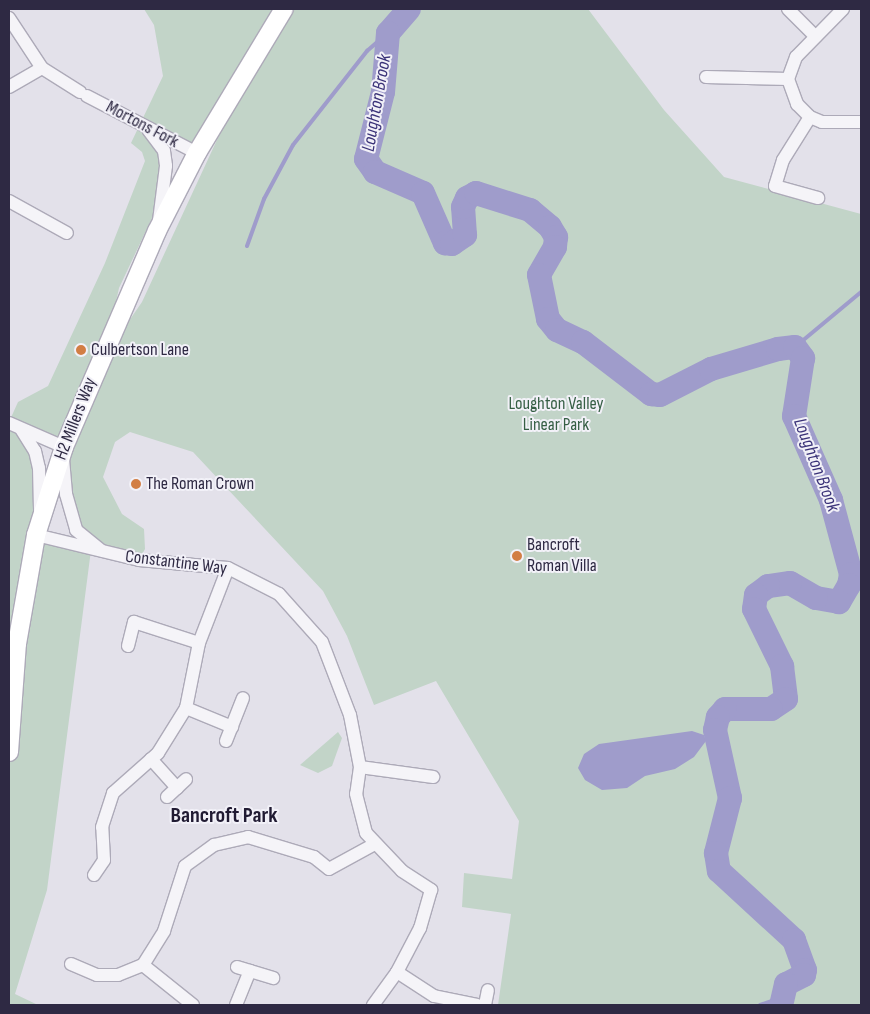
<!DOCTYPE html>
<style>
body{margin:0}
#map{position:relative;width:870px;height:1014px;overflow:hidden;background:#e3e1ea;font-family:"Sofia Sans Condensed",sans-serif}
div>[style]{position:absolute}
.green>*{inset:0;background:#c2d4c8}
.water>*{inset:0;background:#9f9ccb}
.stream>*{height:4px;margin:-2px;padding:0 2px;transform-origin:2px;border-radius:2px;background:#9f9ccb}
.river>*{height:24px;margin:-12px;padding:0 12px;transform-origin:12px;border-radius:12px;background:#9f9ccb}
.roads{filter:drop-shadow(1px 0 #adaab8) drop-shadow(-1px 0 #adaab8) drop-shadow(0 1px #adaab8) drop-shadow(0 -1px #adaab8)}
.street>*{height:12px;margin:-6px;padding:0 6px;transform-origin:6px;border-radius:6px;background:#f5f4f8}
.secondary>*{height:18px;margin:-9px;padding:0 9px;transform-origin:9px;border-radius:9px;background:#fff}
.dots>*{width:14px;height:14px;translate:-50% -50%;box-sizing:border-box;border:2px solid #f2f1f8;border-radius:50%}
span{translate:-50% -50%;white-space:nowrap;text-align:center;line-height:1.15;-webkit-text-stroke:4px #f2f1f8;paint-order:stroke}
.street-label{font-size:18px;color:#2e2943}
.poi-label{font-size:18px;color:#2e2943}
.left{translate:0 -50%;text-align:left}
.park-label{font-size:18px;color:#365f45}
.water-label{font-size:19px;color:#3a3278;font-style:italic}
.district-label{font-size:22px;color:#211b33;font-weight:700}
.frame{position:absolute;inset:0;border:10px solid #2e2943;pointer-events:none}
</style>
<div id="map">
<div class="green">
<i style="clip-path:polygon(evenodd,144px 9px,588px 9px,664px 110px,724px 177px,861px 214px,861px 1005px,498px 1005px,511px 914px,462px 907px,464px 873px,512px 879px,519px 821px,436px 681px,374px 705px,347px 636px,323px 591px,193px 452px,130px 432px,115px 442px,103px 477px,122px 514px,144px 529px,145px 549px,139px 560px,103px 552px,76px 530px,62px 451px,22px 429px,35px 451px,36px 535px,91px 550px,47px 890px,15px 994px,38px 1005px,9px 1005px,9px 422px,18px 402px,48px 386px,105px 263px,145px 161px,142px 152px,131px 143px,163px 76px,154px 25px,144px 9px,265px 36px,142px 302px,104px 357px,119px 288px,153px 216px,166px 166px,149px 130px,197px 153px,265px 36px)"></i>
<i style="clip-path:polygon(338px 732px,342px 738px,332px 766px,318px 773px,300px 765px)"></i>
</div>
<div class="water">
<i style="clip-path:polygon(692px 731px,704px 735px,706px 741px,694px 757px,675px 769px,645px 776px,627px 788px,602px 790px,585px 780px,578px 768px,584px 754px,599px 744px)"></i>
</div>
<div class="stream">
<i style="left:247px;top:246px;width:50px;rotate:-70.1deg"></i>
<i style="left:264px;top:199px;width:61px;rotate:-61.8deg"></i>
<i style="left:293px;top:145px;width:120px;rotate:-51.8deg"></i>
<i style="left:367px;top:51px;width:28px;rotate:-41deg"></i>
<i style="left:795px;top:347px;width:86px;rotate:-39.8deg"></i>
<i style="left:760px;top:1005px;width:21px;rotate:-19deg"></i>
</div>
<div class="river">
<i style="left:409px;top:9px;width:32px;rotate:131deg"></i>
<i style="left:388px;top:33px;width:59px;rotate:94.8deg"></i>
<i style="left:383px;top:92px;width:69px;rotate:104.2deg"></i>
<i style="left:366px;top:159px;width:16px;rotate:55deg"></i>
<i style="left:375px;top:172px;width:52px;rotate:23.6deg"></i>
<i style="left:423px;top:193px;width:55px;rotate:66.3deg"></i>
<i style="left:445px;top:243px;width:7px;rotate:8deg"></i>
<i style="left:452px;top:244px;width:16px;rotate:-35deg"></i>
<i style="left:465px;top:235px;width:28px;rotate:-94deg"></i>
<i style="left:463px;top:207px;width:10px;rotate:-66deg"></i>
<i style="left:467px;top:198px;width:10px;rotate:-29deg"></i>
<i style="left:476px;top:193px;width:57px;rotate:17.5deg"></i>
<i style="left:530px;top:210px;width:26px;rotate:40deg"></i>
<i style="left:550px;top:227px;width:12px;rotate:59deg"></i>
<i style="left:556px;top:237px;width:10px;rotate:96deg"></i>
<i style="left:555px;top:247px;width:32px;rotate:120deg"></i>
<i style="left:539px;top:275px;width:45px;rotate:78.4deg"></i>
<i style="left:548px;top:319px;width:14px;rotate:51deg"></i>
<i style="left:557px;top:330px;width:29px;rotate:25deg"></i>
<i style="left:583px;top:342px;width:86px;rotate:37.4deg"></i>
<i style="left:651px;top:394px;width:9px;rotate:6deg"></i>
<i style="left:660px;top:395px;width:57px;rotate:-27deg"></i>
<i style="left:711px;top:369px;width:70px;rotate:-16.6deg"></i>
<i style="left:778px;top:349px;width:17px;rotate:-7deg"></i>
<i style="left:795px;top:347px;width:14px;rotate:54deg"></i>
<i style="left:803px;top:358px;width:59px;rotate:98.8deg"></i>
<i style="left:794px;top:416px;width:92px;rotate:66.2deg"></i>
<i style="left:831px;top:500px;width:77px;rotate:74.9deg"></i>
<i style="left:851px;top:574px;width:11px;rotate:100deg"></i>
<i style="left:849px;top:585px;width:20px;rotate:120deg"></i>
<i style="left:839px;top:602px;width:23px;rotate:-170deg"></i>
<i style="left:816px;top:598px;width:30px;rotate:-150deg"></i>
<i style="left:790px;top:583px;width:22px;rotate:172deg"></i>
<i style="left:768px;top:586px;width:15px;rotate:143deg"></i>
<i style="left:756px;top:595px;width:14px;rotate:98deg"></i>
<i style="left:754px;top:609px;width:64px;rotate:63.8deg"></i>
<i style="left:782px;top:666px;width:33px;rotate:83deg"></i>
<i style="left:786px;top:699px;width:18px;rotate:146deg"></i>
<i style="left:771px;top:709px;width:46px;rotate:180deg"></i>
<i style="left:725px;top:709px;width:11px;rotate:131deg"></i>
<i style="left:718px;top:717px;width:13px;rotate:103deg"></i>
<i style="left:715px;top:730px;width:70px;rotate:77.6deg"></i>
<i style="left:730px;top:798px;width:57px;rotate:104.3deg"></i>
<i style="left:716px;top:853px;width:18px;rotate:81deg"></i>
<i style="left:719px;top:871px;width:102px;rotate:42.6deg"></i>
<i style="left:794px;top:940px;width:32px;rotate:70deg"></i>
<i style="left:805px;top:970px;width:5px;rotate:101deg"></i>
<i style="left:804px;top:975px;width:20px;rotate:153deg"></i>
<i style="left:786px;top:984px;width:22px;rotate:103deg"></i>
</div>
<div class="roads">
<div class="street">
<i style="left:788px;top:9px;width:38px;rotate:45deg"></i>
<i style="left:843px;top:9px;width:67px;rotate:134.4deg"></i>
<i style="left:796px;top:57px;width:23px;rotate:110deg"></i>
<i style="left:788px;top:79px;width:27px;rotate:70deg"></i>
<i style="left:797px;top:104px;width:18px;rotate:45deg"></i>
<i style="left:810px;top:117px;width:13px;rotate:23deg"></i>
<i style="left:822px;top:122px;width:39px"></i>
<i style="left:9px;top:18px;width:60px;rotate:56.6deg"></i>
<i style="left:42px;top:68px;width:45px;rotate:32.3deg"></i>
<i style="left:706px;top:77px;width:82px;rotate:1.4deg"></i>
<i style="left:9px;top:87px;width:38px;rotate:-30deg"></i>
<i style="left:87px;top:96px;width:124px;rotate:27.4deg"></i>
<i style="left:810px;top:117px;width:51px;rotate:122.1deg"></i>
<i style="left:783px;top:160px;width:27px;rotate:107deg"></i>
<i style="left:775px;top:186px;width:45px;rotate:15.6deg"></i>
<i style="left:149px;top:131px;width:25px;rotate:53deg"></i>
<i style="left:164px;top:151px;width:15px;rotate:82deg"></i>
<i style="left:166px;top:166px;width:55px;rotate:97.3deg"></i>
<i style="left:9px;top:201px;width:66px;rotate:28.9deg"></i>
<i style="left:9px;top:423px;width:60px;rotate:23.6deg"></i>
<i style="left:21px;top:429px;width:26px;rotate:58deg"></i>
<i style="left:35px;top:451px;width:17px;rotate:77deg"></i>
<i style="left:39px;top:468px;width:42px;rotate:88.6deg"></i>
<i style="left:63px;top:459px;width:35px;rotate:85deg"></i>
<i style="left:66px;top:494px;width:37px;rotate:74deg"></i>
<i style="left:76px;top:530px;width:32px;rotate:39deg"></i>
<i style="left:36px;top:535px;width:106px;rotate:13.6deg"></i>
<i style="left:139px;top:560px;width:89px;rotate:5.1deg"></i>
<i style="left:228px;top:568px;width:57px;rotate:27deg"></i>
<i style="left:279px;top:594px;width:64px;rotate:48.1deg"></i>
<i style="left:322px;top:642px;width:78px;rotate:69deg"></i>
<i style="left:350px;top:715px;width:53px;rotate:79.1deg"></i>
<i style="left:360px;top:767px;width:27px;rotate:98deg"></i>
<i style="left:356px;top:794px;width:40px;rotate:75.6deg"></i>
<i style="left:366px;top:833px;width:52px;rotate:46.5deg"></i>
<i style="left:402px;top:871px;width:35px;rotate:33deg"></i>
<i style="left:431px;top:890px;width:40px;rotate:106deg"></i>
<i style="left:420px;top:928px;width:50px;rotate:117.6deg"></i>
<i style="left:397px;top:972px;width:41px;rotate:126deg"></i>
<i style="left:128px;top:646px;width:25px;rotate:-76deg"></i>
<i style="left:134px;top:622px;width:68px;rotate:17.9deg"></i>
<i style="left:186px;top:708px;width:50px;rotate:22.4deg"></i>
<i style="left:226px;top:741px;width:46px;rotate:-68.4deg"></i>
<i style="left:151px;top:759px;width:39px;rotate:48deg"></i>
<i style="left:360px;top:767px;width:74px;rotate:7.8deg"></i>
<i style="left:167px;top:797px;width:26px;rotate:-43deg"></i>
<i style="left:94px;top:875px;width:18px;rotate:-56deg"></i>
<i style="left:104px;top:860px;width:33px;rotate:-93deg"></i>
<i style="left:102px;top:827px;width:36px;rotate:-72deg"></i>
<i style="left:113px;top:793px;width:60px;rotate:-41.6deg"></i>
<i style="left:158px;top:753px;width:53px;rotate:-58.1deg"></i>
<i style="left:186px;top:708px;width:66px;rotate:-78.7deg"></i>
<i style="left:199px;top:643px;width:80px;rotate:-68.9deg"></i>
<i style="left:71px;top:964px;width:28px;rotate:23deg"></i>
<i style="left:97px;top:975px;width:21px"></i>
<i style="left:118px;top:975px;width:27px;rotate:-22deg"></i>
<i style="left:143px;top:965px;width:40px;rotate:-58deg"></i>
<i style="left:164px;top:931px;width:68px;rotate:-72.1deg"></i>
<i style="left:185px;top:866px;width:36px;rotate:-36deg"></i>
<i style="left:214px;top:845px;width:35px;rotate:-13deg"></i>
<i style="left:248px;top:837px;width:69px;rotate:16.9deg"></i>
<i style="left:314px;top:857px;width:19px;rotate:39deg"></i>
<i style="left:329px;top:869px;width:50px;rotate:-28.6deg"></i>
<i style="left:143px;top:965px;width:64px;rotate:38.7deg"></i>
<i style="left:237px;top:967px;width:38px;rotate:17deg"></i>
<i style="left:397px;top:972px;width:44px;rotate:33deg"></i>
<i style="left:434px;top:996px;width:44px;rotate:11.8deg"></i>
<i style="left:236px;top:1005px;width:37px;rotate:-68deg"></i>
<i style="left:485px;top:1005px;width:15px;rotate:-79deg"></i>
</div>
<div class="secondary">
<i style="left:9px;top:752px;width:108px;rotate:-85.8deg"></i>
<i style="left:17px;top:644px;width:111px;rotate:-80.1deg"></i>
<i style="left:36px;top:535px;width:92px;rotate:-72.3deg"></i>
<i style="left:64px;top:447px;width:235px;rotate:-66.7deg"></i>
<i style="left:157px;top:231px;width:88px;rotate:-62.9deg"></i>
<i style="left:197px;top:153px;width:168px;rotate:-58.9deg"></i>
</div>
</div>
<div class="dots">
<i style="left:81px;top:350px;background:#d27e44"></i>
<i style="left:136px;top:484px;background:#d27e44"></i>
<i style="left:517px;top:556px;background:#d27e44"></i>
</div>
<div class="street-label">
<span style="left:142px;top:125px;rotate:28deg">Mortons Fork</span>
<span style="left:76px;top:419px;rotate:-69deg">H2 Millers Way</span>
<span style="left:176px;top:563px;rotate:7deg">Constantine Way</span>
</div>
<div class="poi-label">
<span class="left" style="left:91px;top:350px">Culbertson Lane</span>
<span class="left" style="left:146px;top:484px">The Roman Crown</span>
<span class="left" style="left:527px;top:556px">Bancroft<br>Roman Villa</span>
</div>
<div class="park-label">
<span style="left:556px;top:415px">Loughton Valley<br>Linear Park</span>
</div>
<div class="water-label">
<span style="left:377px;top:103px;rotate:-80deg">Loughton Brook</span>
<span style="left:816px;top:465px;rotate:69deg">Loughton Brook</span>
</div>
<div class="district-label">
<span style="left:224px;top:816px">Bancroft Park</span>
</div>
<div class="frame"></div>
</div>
